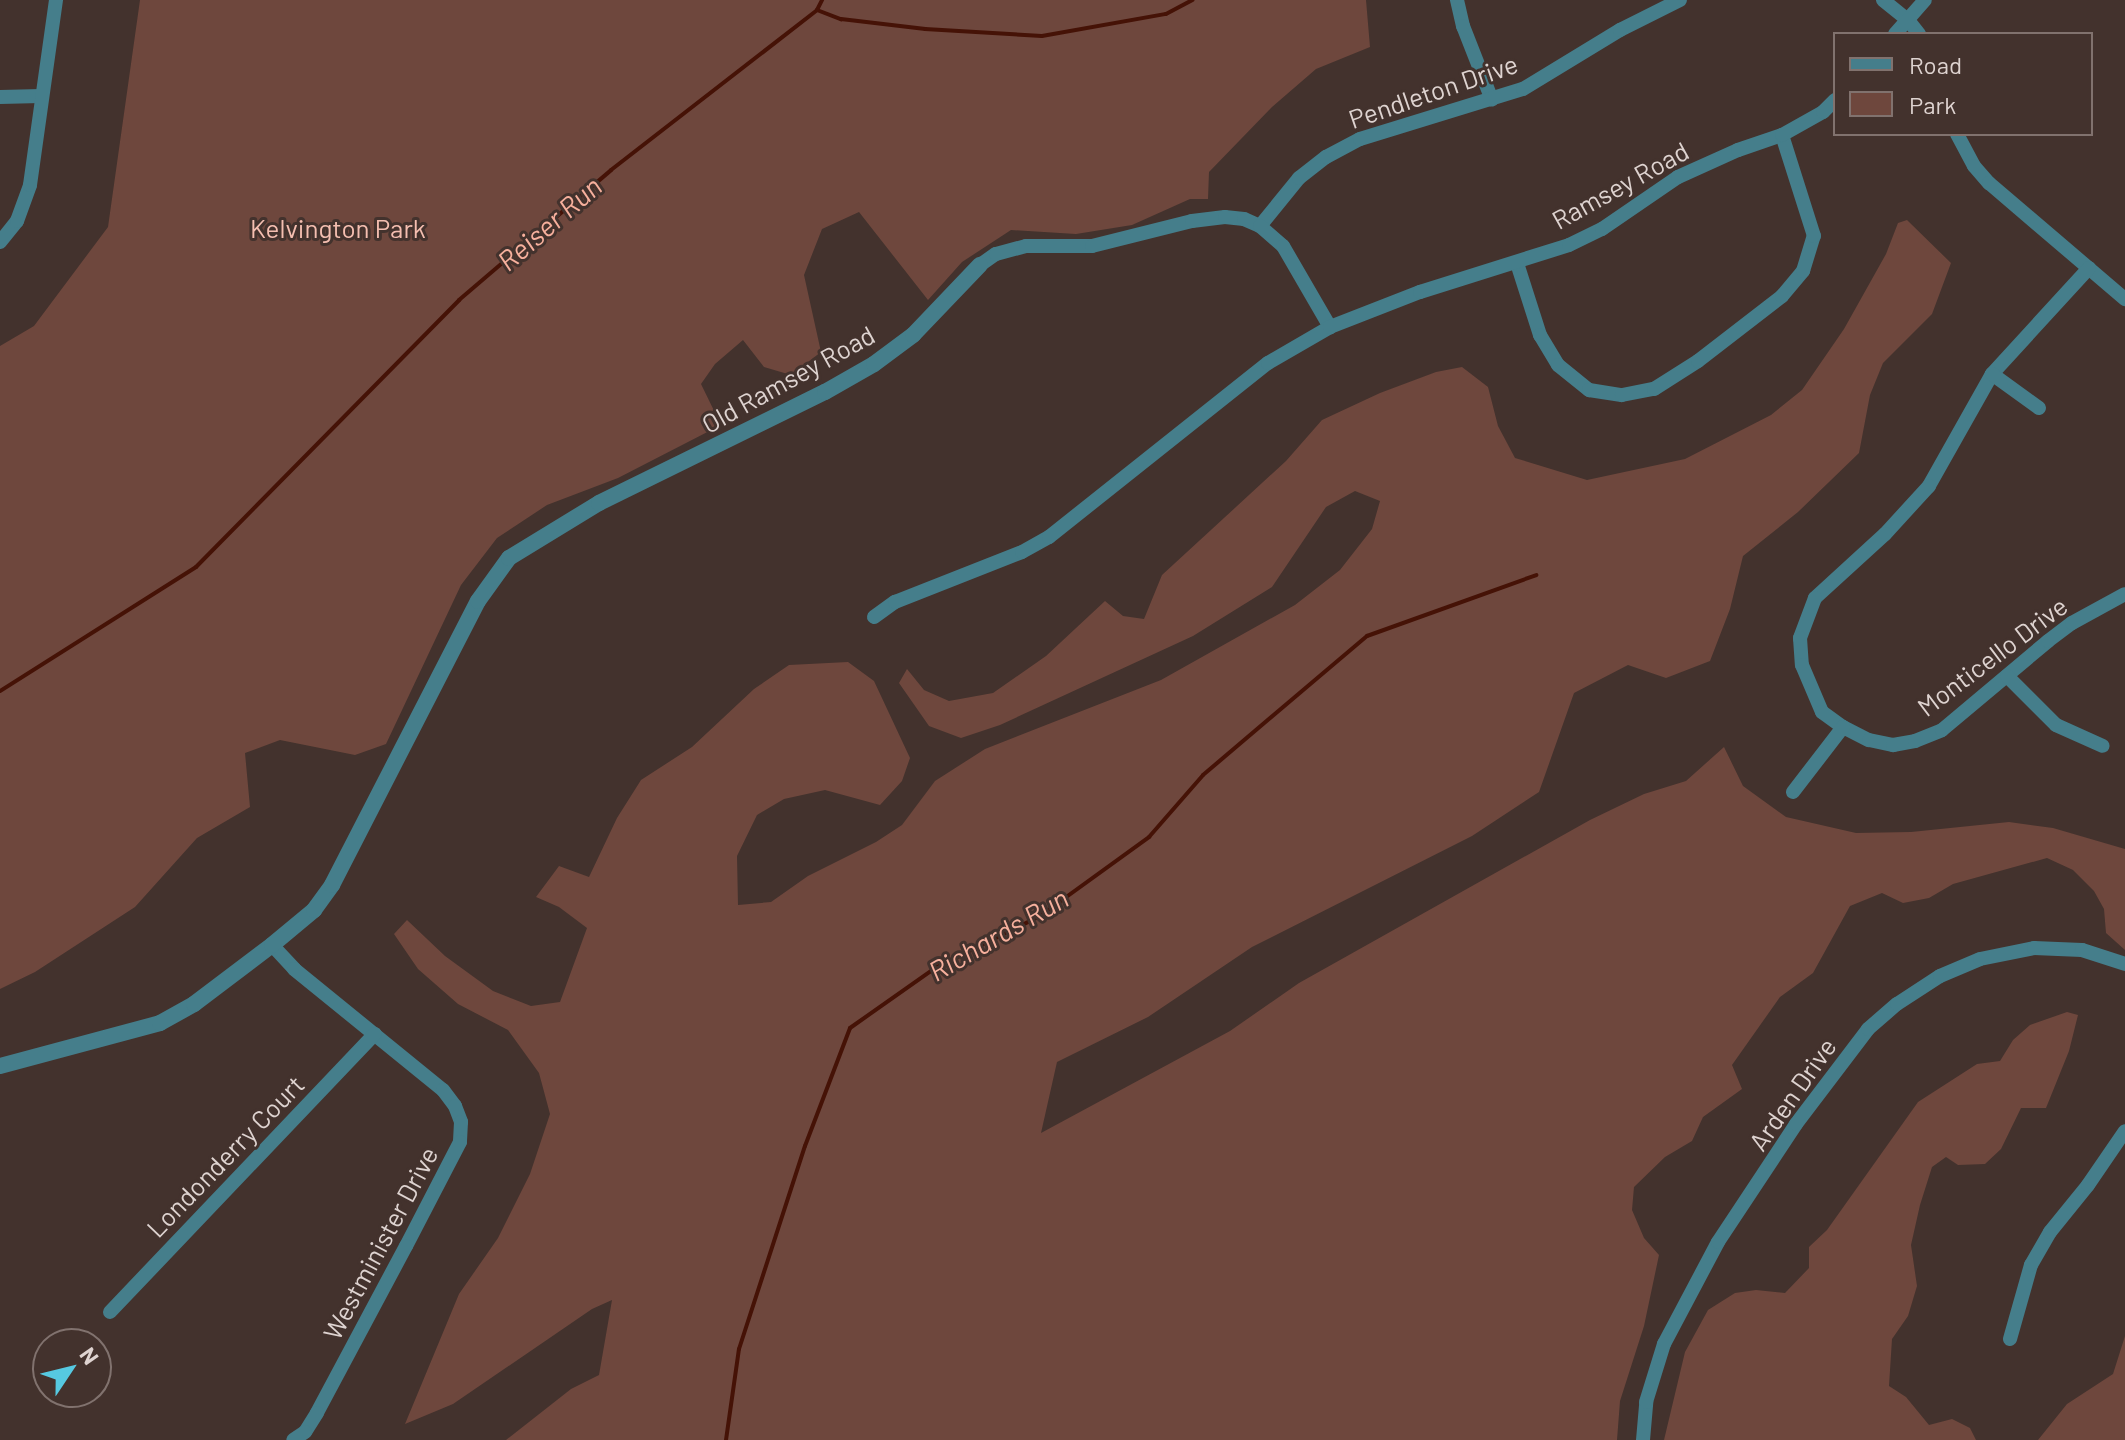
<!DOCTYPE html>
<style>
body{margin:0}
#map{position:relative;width:2125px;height:1440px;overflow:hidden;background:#43322d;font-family:Barlow,sans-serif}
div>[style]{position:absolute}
.green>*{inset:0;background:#6e473d}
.stream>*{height:4px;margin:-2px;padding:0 2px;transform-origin:2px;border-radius:2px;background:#451206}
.minor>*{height:14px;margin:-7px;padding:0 7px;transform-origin:7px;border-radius:7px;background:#457e8b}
.tertiary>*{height:16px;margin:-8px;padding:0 8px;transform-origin:8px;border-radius:8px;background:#457e8b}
span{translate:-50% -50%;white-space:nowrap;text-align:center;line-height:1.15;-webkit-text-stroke:6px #43322d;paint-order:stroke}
.street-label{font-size:26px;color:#ded3d0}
.park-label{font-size:26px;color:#f4beb0}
.water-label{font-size:28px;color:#f7b09d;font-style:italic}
.legend{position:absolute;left:1833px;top:32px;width:260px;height:104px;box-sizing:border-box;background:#43322d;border:2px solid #81726e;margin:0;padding:10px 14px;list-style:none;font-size:24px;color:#ded3d0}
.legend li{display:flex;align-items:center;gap:16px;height:40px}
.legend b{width:40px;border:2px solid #81726e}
.north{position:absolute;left:32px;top:1328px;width:80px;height:80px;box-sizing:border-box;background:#43322d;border:2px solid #81726e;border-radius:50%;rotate:55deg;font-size:22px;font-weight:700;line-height:32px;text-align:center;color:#ded3d0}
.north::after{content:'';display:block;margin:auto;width:28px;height:36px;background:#56c9e1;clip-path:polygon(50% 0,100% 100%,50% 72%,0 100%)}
</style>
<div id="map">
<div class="green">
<i style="clip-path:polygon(140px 0,1366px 0,1370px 47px,1316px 69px,1272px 107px,1209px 172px,1208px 199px,1190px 199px,1132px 225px,1076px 234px,1011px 230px,962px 262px,928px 300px,859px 212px,822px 229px,804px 275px,821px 352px,791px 375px,764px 367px,743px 340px,715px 364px,701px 384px,721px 425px,618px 478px,547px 505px,497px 538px,461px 585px,386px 744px,355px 755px,280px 740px,245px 753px,250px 807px,197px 838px,135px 907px,35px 972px,0 989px,0 346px,34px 326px,108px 227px)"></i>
<i style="clip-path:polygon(1907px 220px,1951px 263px,1932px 314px,1883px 363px,1870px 395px,1859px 453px,1798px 512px,1743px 556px,1730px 609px,1710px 661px,1666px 678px,1628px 665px,1574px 693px,1539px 792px,1472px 836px,1252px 947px,1148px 1017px,1057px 1062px,1041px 1133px,1230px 1031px,1299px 983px,1590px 820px,1644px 794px,1686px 781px,1724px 747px,1743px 786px,1786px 817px,1856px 833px,1911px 832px,2009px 822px,2053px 828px,2125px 849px,2125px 950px,2106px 933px,2104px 909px,2094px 891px,2073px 870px,2047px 858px,1953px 884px,1929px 898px,1903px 903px,1882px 893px,1850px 906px,1813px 973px,1780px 997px,1732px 1065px,1742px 1089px,1703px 1117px,1692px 1141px,1665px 1157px,1634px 1187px,1632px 1210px,1644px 1238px,1659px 1255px,1644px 1326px,1620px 1401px,1617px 1440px,506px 1440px,571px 1389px,599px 1375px,612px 1300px,592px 1309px,453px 1404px,405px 1424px,459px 1294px,498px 1238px,530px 1174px,550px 1114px,539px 1073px,508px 1030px,458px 1004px,418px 969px,394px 934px,407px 920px,445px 956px,493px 991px,531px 1006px,560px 1002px,587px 928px,559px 907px,536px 897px,559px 866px,589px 877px,617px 818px,641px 780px,692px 747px,754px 689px,789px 665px,848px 662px,874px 681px,910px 758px,902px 781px,880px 805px,825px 790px,784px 799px,757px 815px,737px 856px,738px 905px,771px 902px,808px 876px,876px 842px,902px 825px,935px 781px,985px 749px,1161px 680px,1295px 605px,1340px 570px,1372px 529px,1380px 501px,1355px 491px,1326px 507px,1272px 587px,1193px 636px,1000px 725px,961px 738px,929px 726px,899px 683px,907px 669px,924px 690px,949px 701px,993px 693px,1046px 656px,1105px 601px,1123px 616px,1144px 619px,1162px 575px,1286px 461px,1322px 420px,1380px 393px,1436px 372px,1462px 367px,1488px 387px,1498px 426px,1515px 458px,1587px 480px,1685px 459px,1771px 415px,1802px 390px,1844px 329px,1886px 254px,1898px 223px)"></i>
<i style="clip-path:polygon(2067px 1012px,2078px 1015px,2069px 1051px,2046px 1108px,2021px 1108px,2001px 1149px,1985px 1164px,1958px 1165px,1946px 1157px,1932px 1167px,1920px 1205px,1911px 1245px,1917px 1286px,1908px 1316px,1892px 1339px,1889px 1386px,1906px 1397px,1929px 1425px,1952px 1419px,1970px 1428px,1976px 1440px,1664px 1440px,1685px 1352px,1708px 1310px,1735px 1293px,1756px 1290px,1785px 1293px,1809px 1268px,1809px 1247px,1827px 1230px,1918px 1102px,1977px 1064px,2000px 1061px,2013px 1040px,2030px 1025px)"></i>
<i style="clip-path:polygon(2125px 1336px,2125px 1440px,2038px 1440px,2067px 1404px,2113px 1374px)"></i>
</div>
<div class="stream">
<i style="left:817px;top:10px;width:26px;rotate:21deg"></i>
<i style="left:841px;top:19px;width:85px;rotate:6.8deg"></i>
<i style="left:925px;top:29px;width:117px;rotate:3.4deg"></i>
<i style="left:1042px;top:36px;width:126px;rotate:-10.1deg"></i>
<i style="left:1166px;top:14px;width:30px;rotate:-28deg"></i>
<i style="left:0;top:691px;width:232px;rotate:-32.3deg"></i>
<i style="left:196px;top:567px;width:375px;rotate:-45.4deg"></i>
<i style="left:459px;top:300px;width:200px;rotate:-40.5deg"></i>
<i style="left:611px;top:170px;width:261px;rotate:-37.8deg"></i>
<i style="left:817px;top:10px;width:11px;rotate:-63deg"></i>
<i style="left:726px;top:1440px;width:92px;rotate:-81.9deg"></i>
<i style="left:739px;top:1349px;width:213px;rotate:-72deg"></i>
<i style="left:805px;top:1146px;width:126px;rotate:-69.1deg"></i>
<i style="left:850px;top:1028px;width:104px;rotate:-35.2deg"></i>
<i style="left:935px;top:968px;width:117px;rotate:-26.3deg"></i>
<i style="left:1040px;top:916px;width:135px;rotate:-35.9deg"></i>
<i style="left:1149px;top:837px;width:82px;rotate:-48.9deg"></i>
<i style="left:1203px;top:775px;width:215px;rotate:-40.3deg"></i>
<i style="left:1367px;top:636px;width:180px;rotate:-19.8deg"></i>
</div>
<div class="minor">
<i style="left:1457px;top:0;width:27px;rotate:77deg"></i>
<i style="left:1463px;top:26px;width:79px;rotate:68.6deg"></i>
<i style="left:1883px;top:0;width:32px;rotate:39deg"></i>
<i style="left:1908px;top:20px;width:18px;rotate:52deg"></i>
<i style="left:1895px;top:34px;width:45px;rotate:-48.6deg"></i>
<i style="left:0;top:97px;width:41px;rotate:-1.4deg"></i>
<i style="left:1957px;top:134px;width:36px;rotate:62deg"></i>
<i style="left:1974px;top:166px;width:23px;rotate:49deg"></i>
<i style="left:1989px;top:183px;width:179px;rotate:40.5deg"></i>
<i style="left:1260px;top:226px;width:62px;rotate:-50.9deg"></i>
<i style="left:1299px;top:178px;width:34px;rotate:-38deg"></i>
<i style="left:1326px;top:157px;width:38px;rotate:-28deg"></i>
<i style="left:1360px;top:139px;width:170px;rotate:-17.1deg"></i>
<i style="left:1523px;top:89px;width:114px;rotate:-31.3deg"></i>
<i style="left:1620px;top:30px;width:67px;rotate:-26.6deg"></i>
<i style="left:0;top:242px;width:27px;rotate:-51deg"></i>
<i style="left:17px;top:221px;width:38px;rotate:-70deg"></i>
<i style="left:30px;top:185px;width:187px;rotate:-82deg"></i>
<i style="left:1517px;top:263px;width:76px;rotate:72.3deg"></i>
<i style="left:1540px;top:335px;width:35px;rotate:59deg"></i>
<i style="left:1558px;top:365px;width:40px;rotate:39deg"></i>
<i style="left:1589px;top:390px;width:33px;rotate:9deg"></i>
<i style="left:1622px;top:395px;width:33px;rotate:-11deg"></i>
<i style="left:1654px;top:389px;width:52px;rotate:-32.5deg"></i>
<i style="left:1698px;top:361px;width:106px;rotate:-37.7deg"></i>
<i style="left:1782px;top:296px;width:33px;rotate:-50deg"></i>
<i style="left:1803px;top:271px;width:37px;rotate:-73deg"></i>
<i style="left:1814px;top:236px;width:106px;rotate:-107.6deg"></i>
<i style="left:980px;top:265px;width:19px;rotate:-35deg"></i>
<i style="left:996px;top:254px;width:31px;rotate:-15deg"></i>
<i style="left:1026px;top:246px;width:66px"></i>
<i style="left:1092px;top:246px;width:103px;rotate:-14deg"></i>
<i style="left:1192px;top:221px;width:33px;rotate:-7deg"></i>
<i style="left:1225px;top:217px;width:19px;rotate:6deg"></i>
<i style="left:1244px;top:219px;width:17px;rotate:24deg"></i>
<i style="left:1260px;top:226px;width:30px;rotate:41deg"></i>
<i style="left:1283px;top:246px;width:94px;rotate:59.9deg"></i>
<i style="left:2089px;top:268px;width:144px;rotate:132.5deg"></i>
<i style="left:1992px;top:374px;width:129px;rotate:119.4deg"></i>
<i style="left:1929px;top:486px;width:65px;rotate:132.5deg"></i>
<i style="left:1885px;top:534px;width:95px;rotate:137.6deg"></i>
<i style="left:1815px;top:598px;width:43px;rotate:110.6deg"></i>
<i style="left:1800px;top:638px;width:27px;rotate:86deg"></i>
<i style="left:1802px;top:665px;width:51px;rotate:66.9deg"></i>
<i style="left:1822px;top:712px;width:26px;rotate:36deg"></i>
<i style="left:1843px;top:727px;width:29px;rotate:27deg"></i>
<i style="left:1869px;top:740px;width:25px;rotate:12deg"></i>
<i style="left:1893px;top:745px;width:22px;rotate:-10deg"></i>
<i style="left:1915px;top:741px;width:29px;rotate:-22deg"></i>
<i style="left:1942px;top:730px;width:138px;rotate:-40deg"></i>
<i style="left:2048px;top:641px;width:30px;rotate:-37deg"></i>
<i style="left:2072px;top:623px;width:60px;rotate:-28.7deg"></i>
<i style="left:1992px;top:374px;width:58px;rotate:35.9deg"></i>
<i style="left:874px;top:617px;width:26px;rotate:-36deg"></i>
<i style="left:895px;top:602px;width:136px;rotate:-21.5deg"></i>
<i style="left:1022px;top:552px;width:31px;rotate:-29deg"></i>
<i style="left:1049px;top:537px;width:280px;rotate:-38.5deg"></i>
<i style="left:1268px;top:363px;width:72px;rotate:-30.1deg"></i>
<i style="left:1330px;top:327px;width:97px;rotate:-21.3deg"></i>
<i style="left:1420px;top:292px;width:156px;rotate:-17.5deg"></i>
<i style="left:1569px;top:245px;width:37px;rotate:-26deg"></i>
<i style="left:1602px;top:229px;width:92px;rotate:-34.4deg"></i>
<i style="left:1678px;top:177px;width:66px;rotate:-24.2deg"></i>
<i style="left:1738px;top:150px;width:46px;rotate:-18.8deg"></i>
<i style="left:1782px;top:135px;width:47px;rotate:-29.3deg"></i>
<i style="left:1823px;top:112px;width:17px;rotate:-45deg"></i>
<i style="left:2007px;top:676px;width:69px;rotate:45deg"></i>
<i style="left:2056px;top:725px;width:51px;rotate:24.1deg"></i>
<i style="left:1793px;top:792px;width:82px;rotate:-52.4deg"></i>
<i style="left:272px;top:945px;width:33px;rotate:47deg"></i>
<i style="left:294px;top:969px;width:192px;rotate:39.1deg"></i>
<i style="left:443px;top:1090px;width:20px;rotate:53deg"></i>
<i style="left:455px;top:1106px;width:17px;rotate:69deg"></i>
<i style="left:461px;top:1122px;width:20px;rotate:93deg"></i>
<i style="left:460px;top:1142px;width:117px;rotate:117.4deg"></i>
<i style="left:406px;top:1246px;width:189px;rotate:118.1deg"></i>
<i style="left:317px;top:1413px;width:22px;rotate:122deg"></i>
<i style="left:305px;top:1432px;width:14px;rotate:146deg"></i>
<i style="left:110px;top:1312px;width:384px;rotate:-46.4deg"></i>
<i style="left:2010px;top:1339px;width:77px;rotate:-74.2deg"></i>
<i style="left:2031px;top:1265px;width:38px;rotate:-60deg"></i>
<i style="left:2050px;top:1232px;width:60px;rotate:-51deg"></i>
<i style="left:2088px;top:1185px;width:65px;rotate:-55.6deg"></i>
<i style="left:1643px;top:1440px;width:38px;rotate:-85deg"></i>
<i style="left:1646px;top:1402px;width:61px;rotate:-72.8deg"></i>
<i style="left:1664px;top:1344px;width:115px;rotate:-62.1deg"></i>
<i style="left:1718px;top:1242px;width:141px;rotate:-56.5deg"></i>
<i style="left:1796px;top:1124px;width:119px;rotate:-52.8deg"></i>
<i style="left:1868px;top:1029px;width:38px;rotate:-41deg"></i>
<i style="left:1897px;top:1004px;width:51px;rotate:-33.1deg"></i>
<i style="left:1940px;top:976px;width:43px;rotate:-23deg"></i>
<i style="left:1980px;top:959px;width:55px;rotate:-11.5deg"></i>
<i style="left:2034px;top:948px;width:48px;rotate:2.4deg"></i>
<i style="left:2082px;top:950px;width:45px;rotate:18deg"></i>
</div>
<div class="tertiary">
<i style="left:0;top:1066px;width:166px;rotate:-15deg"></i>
<i style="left:160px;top:1023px;width:39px;rotate:-29deg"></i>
<i style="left:194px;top:1004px;width:98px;rotate:-37.1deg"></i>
<i style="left:272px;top:945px;width:55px;rotate:-39.8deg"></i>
<i style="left:314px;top:910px;width:31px;rotate:-54deg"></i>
<i style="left:332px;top:885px;width:319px;rotate:-62.8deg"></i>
<i style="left:478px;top:601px;width:53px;rotate:-54.2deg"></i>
<i style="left:509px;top:558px;width:105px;rotate:-31.4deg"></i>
<i style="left:599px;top:503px;width:252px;rotate:-26.2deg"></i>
<i style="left:825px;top:392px;width:56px;rotate:-29.7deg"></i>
<i style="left:874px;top:364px;width:49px;rotate:-36.6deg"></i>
<i style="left:913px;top:335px;width:97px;rotate:-46.3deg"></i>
</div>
<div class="street-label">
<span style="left:1433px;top:91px;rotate:-19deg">Pendleton Drive</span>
<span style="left:1620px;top:185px;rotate:-29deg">Ramsey Road</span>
<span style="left:788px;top:379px;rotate:-29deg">Old Ramsey Road</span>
<span style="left:1992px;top:656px;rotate:-37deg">Monticello Drive</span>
<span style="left:1792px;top:1094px;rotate:-55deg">Arden Drive</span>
<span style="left:225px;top:1156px;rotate:-46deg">Londonderry Court</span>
<span style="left:380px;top:1243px;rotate:-62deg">Westminister Drive</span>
</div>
<div class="park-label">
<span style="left:338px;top:228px">Kelvington Park</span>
</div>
<div class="water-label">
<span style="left:549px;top:223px;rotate:-41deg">Reiser Run</span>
<span style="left:998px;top:934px;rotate:-30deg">Richards Run</span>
</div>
<ul class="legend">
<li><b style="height:10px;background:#457e8b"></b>Road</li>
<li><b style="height:22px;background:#6e473d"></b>Park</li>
</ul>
<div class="north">N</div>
</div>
